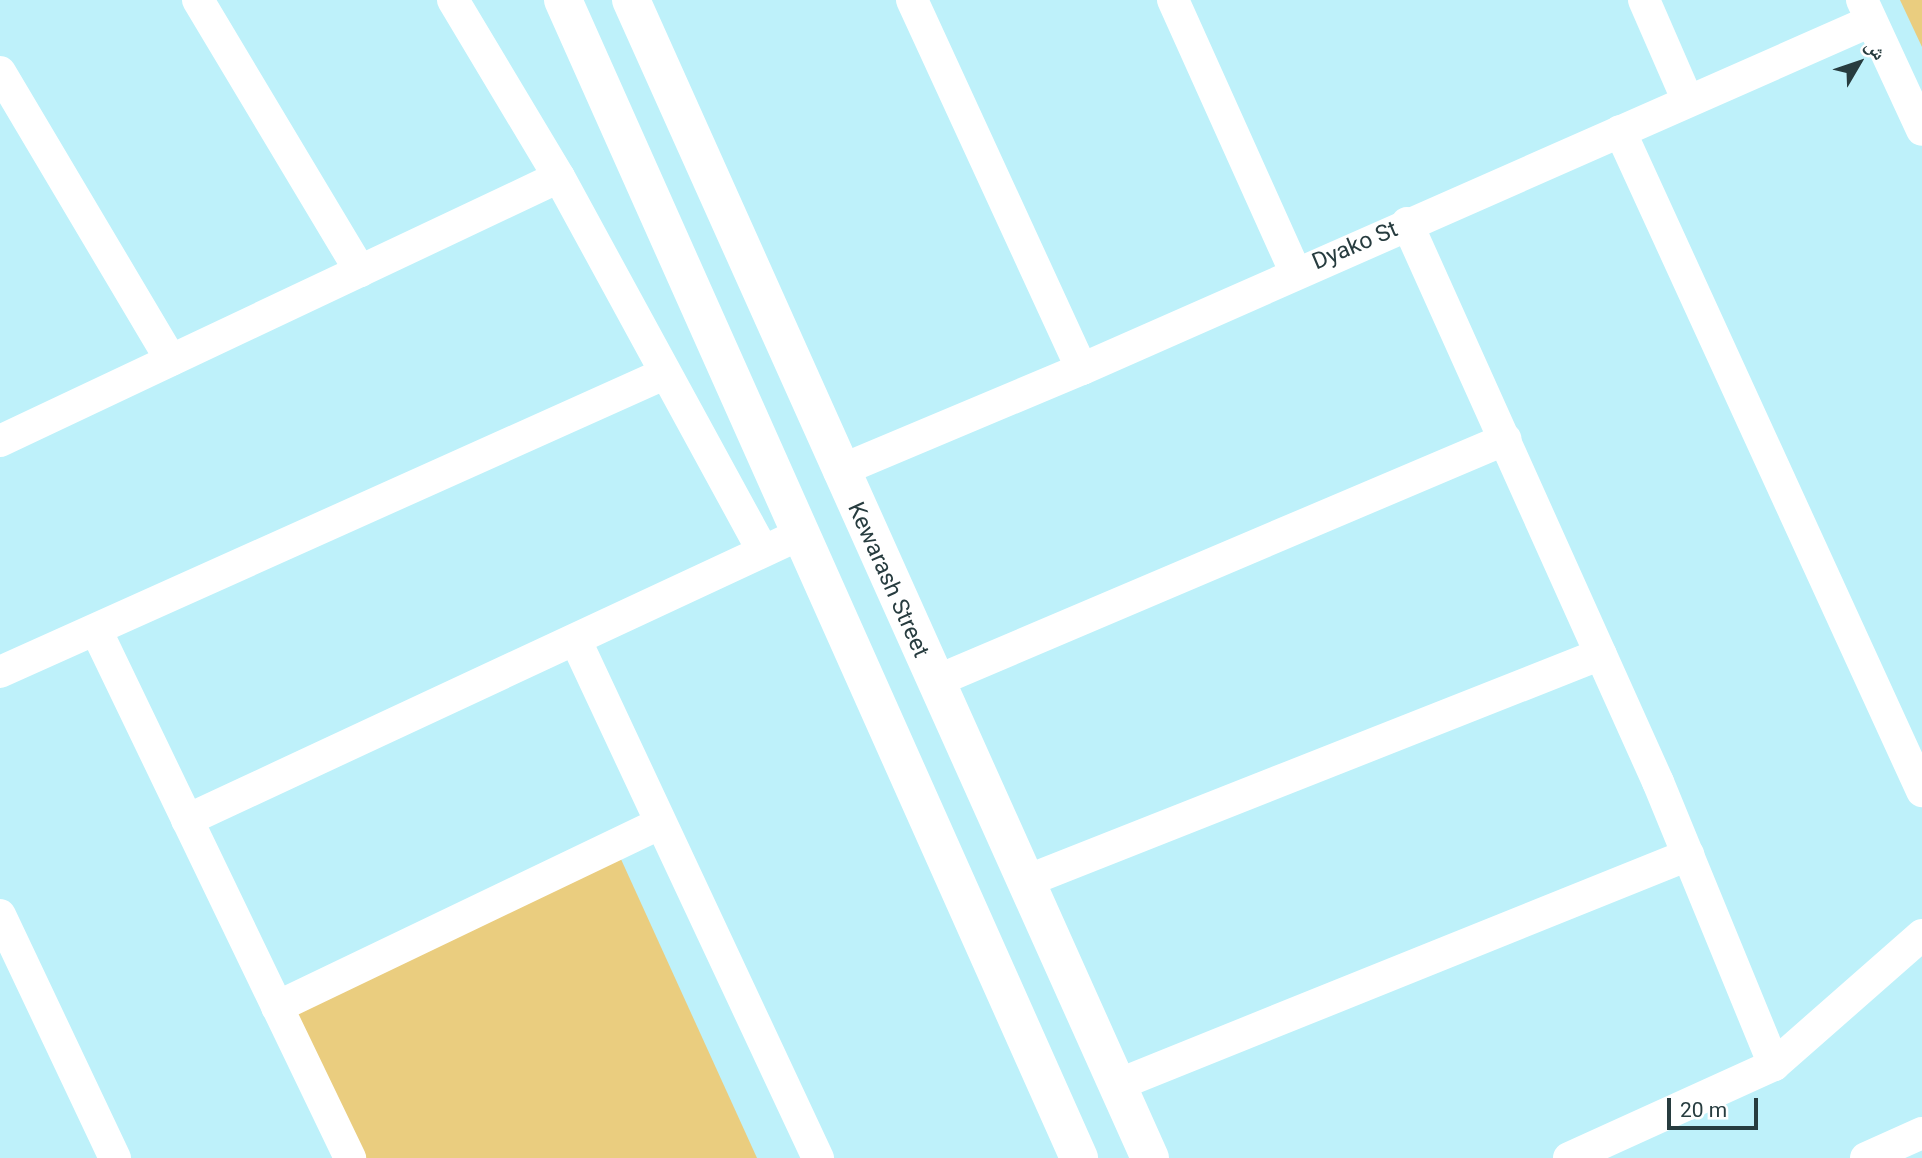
<!DOCTYPE html>
<meta charset="utf-8">
<style>
body{margin:0}
#map{position:relative;width:1922px;height:1158px;overflow:hidden;background:#bef1fa;font-family:Roboto,"Noto Naskh Arabic",sans-serif}
div>[style]{position:absolute}
.green>*{inset:0;background:#eacd7f}
.minor>*{height:32px;margin:-16px;padding:0 16px;transform-origin:16px;border-radius:16px;background:#fff}
.secondary>*{height:38px;margin:-19px;padding:0 19px;transform-origin:19px;border-radius:19px;background:#fff}
span{translate:-50% -50%;white-space:nowrap;text-align:center;line-height:1.15;-webkit-text-stroke:5px #fff;paint-order:stroke}
.street-label{font-size:23px;color:#273c3f}
.north{position:absolute;left:1824px;top:28px;width:70px;height:70px;-webkit-text-stroke:5px #fff;paint-order:stroke;rotate:51deg;font-size:19px;font-weight:700;line-height:28px;text-align:center;color:#273c3f}
.north::after{content:'';display:block;margin:auto;width:24px;height:32px;background:#273c3f;clip-path:polygon(50% 0,100% 100%,50% 72%,0 100%)}
.scale{position:absolute;left:1667px;top:1098px;width:91px;height:32px;box-sizing:border-box;border:4px solid #273c3f;border-top:0;padding-left:9px;font-size:21px;line-height:24px;white-space:nowrap;color:#273c3f;-webkit-text-stroke:5px #fff;paint-order:stroke}
</style>
<div id="map">
<div class="green">
<i style="clip-path:polygon(1900px 0,1922px 0,1922px 47px)"></i>
<i style="clip-path:polygon(620px 857px,757px 1158px,363px 1158px,293px 1005px)"></i>
</div>
<div class="minor">
<i style="left:198px;top:0;width:316px;rotate:59.1deg"></i>
<i style="left:453px;top:0;width:206px;rotate:59.1deg"></i>
<i style="left:559px;top:177px;width:426px;rotate:61.4deg"></i>
<i style="left:912px;top:0;width:406px;rotate:65.3deg"></i>
<i style="left:1173px;top:0;width:298px;rotate:65.8deg"></i>
<i style="left:1644px;top:0;width:110px;rotate:66.5deg"></i>
<i style="left:1862px;top:0;width:143px;rotate:65.2deg"></i>
<i style="left:0;top:72px;width:335px;rotate:59.3deg"></i>
<i style="left:1620px;top:131px;width:726px;rotate:65.41deg"></i>
<i style="left:1407px;top:223px;width:613px;rotate:65.82deg"></i>
<i style="left:1658px;top:782px;width:306px;rotate:67.7deg"></i>
<i style="left:0;top:441px;width:618px;rotate:-25.28deg"></i>
<i style="left:839px;top:471px;width:264px;rotate:-22.8deg"></i>
<i style="left:1082px;top:369px;width:862px;rotate:-23.8deg"></i>
<i style="left:97px;top:632px;width:584px;rotate:64.31deg"></i>
<i style="left:576px;top:641px;width:571px;rotate:64.92deg"></i>
<i style="left:0;top:672px;width:728px;rotate:-24.17deg"></i>
<i style="left:934px;top:682px;width:621px;rotate:-23.02deg"></i>
<i style="left:187px;top:820px;width:677px;rotate:-24.98deg"></i>
<i style="left:1024px;top:882px;width:620px;rotate:-21.56deg"></i>
<i style="left:0;top:915px;width:269px;rotate:64.7deg"></i>
<i style="left:277px;top:1007px;width:424px;rotate:-25.6deg"></i>
<i style="left:1117px;top:1085px;width:616px;rotate:-21.94deg"></i>
<i style="left:1569px;top:1158px;width:225px;rotate:-24.4deg"></i>
<i style="left:1774px;top:1065px;width:197px;rotate:-41.3deg"></i>
<i style="left:1866px;top:1158px;width:61px;rotate:-24.1deg"></i>
</div>
<div class="secondary">
<i style="left:563px;top:0;width:1268px;rotate:65.98deg"></i>
<i style="left:631px;top:0;width:1269px;rotate:65.86deg"></i>
</div>
<div class="street-label">
<span style="left:1355px;top:246px;rotate:-23deg">Dyako St</span>
<span style="left:888px;top:580px;rotate:66deg">Kewarash Street</span>
</div>
<div class="north">ش</div>
<div class="scale">20 m</div>
</div>
